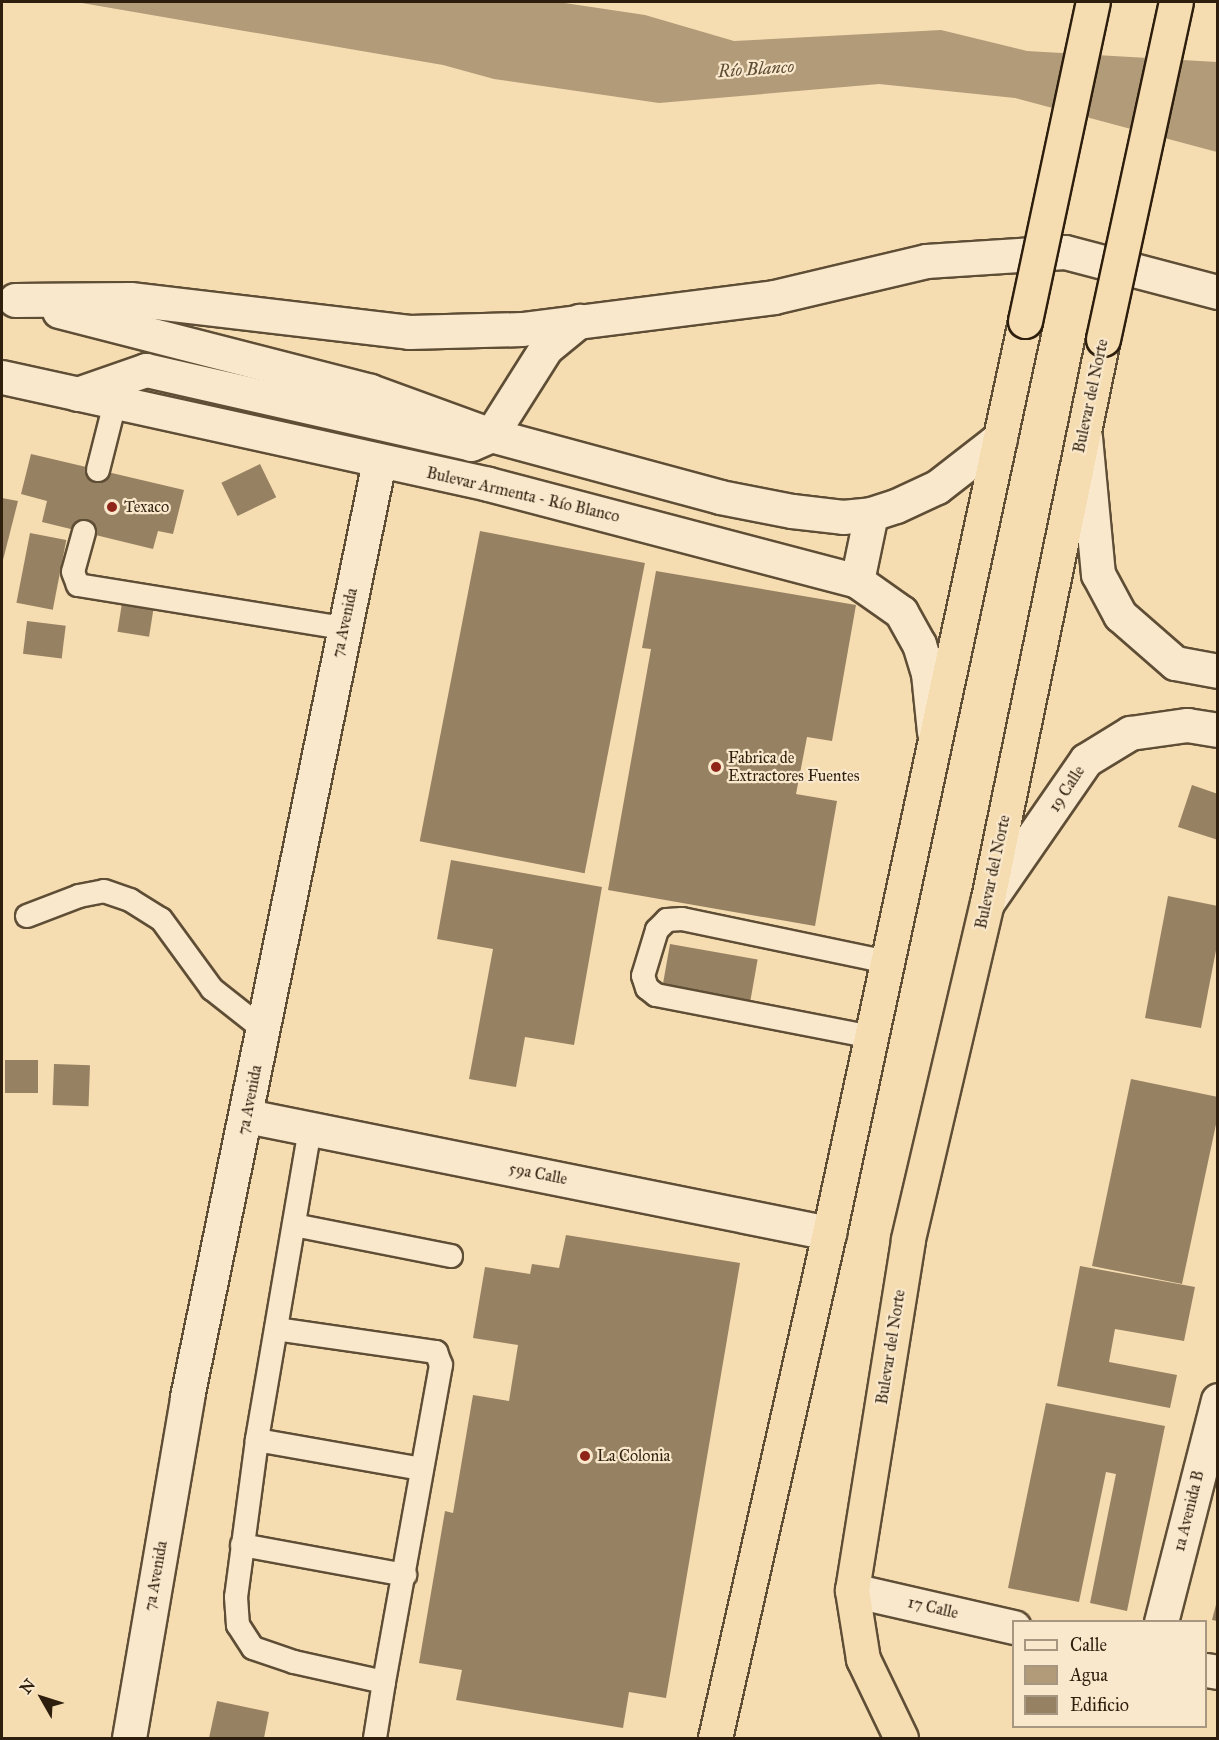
<!DOCTYPE html>
<meta charset="utf-8">
<style>
body{margin:0}
#map{position:relative;width:1219px;height:1740px;overflow:hidden;background:#f6dcb1;font-family:"IM FELL Great Primer",serif}
div>[style]{position:absolute}
.water>*{inset:0;background:#b29b79}
.building>*{inset:0;background:#968162;transform-origin:0 0}
.roads{filter:drop-shadow(2px 0 #5f4e36) drop-shadow(-2px 0 #5f4e36) drop-shadow(0 2px #5f4e36) drop-shadow(0 -2px #5f4e36)}
.lane>*{height:22px;margin:-11px;padding:0 11px;transform-origin:11px;border-radius:11px;background:#f9e8cc}
.street>*{height:33px;margin:-16.5px;padding:0 16.5px;transform-origin:16.5px;border-radius:16.5px;background:#f9e8cc}
.secondary>*{height:33px;margin:-16.5px;padding:0 16.5px;transform-origin:16.5px;border-radius:16.5px;background:#f9e8cc}
.highway>*{height:33px;margin:-16.5px;padding:0 16.5px;transform-origin:16.5px;border-radius:16.5px;background:#f6dcb1}
.bridges{filter:drop-shadow(2px 0 #2d1e0d) drop-shadow(-2px 0 #2d1e0d) drop-shadow(0 2px #2d1e0d) drop-shadow(0 -2px #2d1e0d)}
.highway-bridge>*{height:33px;margin:-16.5px;padding:0 16.5px;transform-origin:16.5px;border-radius:16.5px;background:#f6dcb1}
.dots>*{width:16px;height:16px;translate:-50% -50%;box-sizing:border-box;border:3px solid #f9e8cc;border-radius:50%}
span{translate:-50% -50%;white-space:nowrap;text-align:center;line-height:1.15;-webkit-text-stroke:4.5px #f9e8cc;paint-order:stroke}
.street-label{font-size:16px;color:#2d1e0d}
.poi-label{font-size:16px;color:#2d1e0d}
.left{translate:0 -50%;text-align:left}
.water-label{font-size:18px;color:#5c4a33;font-style:italic}
.frame{position:absolute;inset:0;border:3px solid #2d1e0d;pointer-events:none}
.legend{position:absolute;left:1012px;top:1620px;width:195px;height:108px;box-sizing:border-box;background:#f9e8cc;border:2px solid #a79780;margin:0;padding:8px 10px;list-style:none;font-size:18px;color:#2d1e0d}
.legend li{display:flex;align-items:center;gap:12px;height:30px}
.legend b{width:30px;border:2px solid #a79780}
.north{position:absolute;left:12px;top:1668px;width:60px;height:60px;-webkit-text-stroke:4px #f9e8cc;paint-order:stroke;rotate:309deg;font-size:16px;font-weight:700;line-height:24px;text-align:center;color:#2d1e0d}
.north::after{content:'';display:block;margin:auto;width:21px;height:27px;background:#2d1e0d;clip-path:polygon(50% 0,100% 100%,50% 72%,0 100%)}
</style>
<div id="map">
<div class="water">
<i style="clip-path:polygon(76px 2px,558px 2px,645px 15px,734px 41px,941px 30px,1027px 51px,1217px 62px,1217px 152px,1015px 98px,879px 84px,659px 103px,494px 79px,443px 65px)"></i>
</div>
<div class="building">
<i style="clip-path:polygon(31px 454px,184px 490px,173px 534px,158px 531px,153px 549px,42px 522px,47px 501px,21px 494px)"></i>
<i style="left:260px;top:464px;width:37px;height:43px;rotate:64deg"></i>
<i style="clip-path:polygon(2px 498px,18px 501px,2px 564px)"></i>
<i style="left:480px;top:531px;width:168px;height:316px;rotate:11deg"></i>
<i style="left:30px;top:533px;width:37px;height:71px;rotate:11deg"></i>
<i style="clip-path:polygon(656px 571px,856px 605px,832px 741px,807px 737px,796px 794px,837px 801px,815px 926px,608px 890px,651px 649px,642px 648px)"></i>
<i style="left:122px;top:603px;width:32px;height:29px;rotate:9deg"></i>
<i style="left:27px;top:621px;width:39px;height:33px;rotate:7deg"></i>
<i style="clip-path:polygon(1192px 785px,1218px 794px,1218px 840px,1178px 827px)"></i>
<i style="clip-path:polygon(451px 860px,602px 887px,574px 1045px,525px 1037px,516px 1087px,469px 1079px,493px 949px,437px 939px)"></i>
<i style="clip-path:polygon(1168px 896px,1218px 906px,1218px 940px,1201px 1028px,1145px 1018px)"></i>
<i style="left:670px;top:944px;width:89px;height:44px;rotate:10deg"></i>
<i style="left:5px;top:1060px;width:33px;height:33px"></i>
<i style="left:54px;top:1064px;width:36px;height:41px;rotate:2deg"></i>
<i style="clip-path:polygon(1131px 1079px,1218px 1097px,1218px 1115px,1182px 1284px,1092px 1266px)"></i>
<i style="clip-path:polygon(566px 1235px,740px 1263px,666px 1698px,629px 1692px,623px 1728px,456px 1700px,462px 1670px,419px 1663px,445px 1511px,453px 1513px,473px 1395px,509px 1401px,518px 1345px,473px 1338px,485px 1267px,530px 1274px,532px 1264px,559px 1268px)"></i>
<i style="clip-path:polygon(1080px 1266px,1195px 1287px,1184px 1341px,1115px 1329px,1109px 1362px,1177px 1375px,1170px 1408px,1057px 1386px)"></i>
<i style="clip-path:polygon(1046px 1403px,1165px 1426px,1127px 1611px,1090px 1603px,1116px 1474px,1106px 1472px,1079px 1602px,1008px 1588px)"></i>
<i style="clip-path:polygon(1217px 1601px,1218px 1601px,1218px 1621px,1212px 1620px)"></i>
<i style="clip-path:polygon(217px 1701px,269px 1712px,264px 1738px,209px 1738px)"></i>
</div>
<div class="roads">
<div class="lane">
<i style="left:98px;top:470px;width:69px;rotate:-75.8deg"></i>
<i style="left:84px;top:532px;width:41px;rotate:105.4deg"></i>
<i style="left:73px;top:572px;width:14px;rotate:69deg"></i>
<i style="left:78px;top:585px;width:269px;rotate:9.2deg"></i>
<i style="left:27px;top:916px;width:56px;rotate:-21deg"></i>
<i style="left:79px;top:896px;width:25px;rotate:-11deg"></i>
<i style="left:104px;top:891px;width:28px;rotate:19deg"></i>
<i style="left:130px;top:900px;width:36px;rotate:32deg"></i>
<i style="left:161px;top:919px;width:87px;rotate:53.9deg"></i>
<i style="left:212px;top:989px;width:66px;rotate:38.3deg"></i>
<i style="left:872px;top:1037px;width:220px;rotate:-169deg"></i>
<i style="left:656px;top:995px;width:11px;rotate:-142deg"></i>
<i style="left:647px;top:988px;width:13px;rotate:-108deg"></i>
<i style="left:643px;top:976px;width:48px;rotate:-73.1deg"></i>
<i style="left:657px;top:930px;width:14px;rotate:-45deg"></i>
<i style="left:667px;top:920px;width:15px;rotate:-4deg"></i>
<i style="left:682px;top:919px;width:210px;rotate:11.8deg"></i>
<i style="left:310px;top:1129px;width:315px;rotate:99.7deg"></i>
<i style="left:257px;top:1440px;width:158px;rotate:97.6deg"></i>
<i style="left:236px;top:1597px;width:28px;rotate:86deg"></i>
<i style="left:238px;top:1625px;width:27px;rotate:57deg"></i>
<i style="left:253px;top:1648px;width:43px;rotate:18.9deg"></i>
<i style="left:294px;top:1662px;width:92px;rotate:12.5deg"></i>
<i style="left:384px;top:1682px;width:57px;rotate:99.1deg"></i>
<i style="left:294px;top:1225px;width:160px;rotate:11.2deg"></i>
<i style="left:276px;top:1329px;width:162px;rotate:8.2deg"></i>
<i style="left:436px;top:1352px;width:14px;rotate:69deg"></i>
<i style="left:441px;top:1365px;width:322px;rotate:100.2deg"></i>
<i style="left:257px;top:1440px;width:167px;rotate:10deg"></i>
<i style="left:242px;top:1545px;width:166px;rotate:10.4deg"></i>
</div>
<div class="street">
<i style="left:247px;top:1116px;width:594px;rotate:11.37deg"></i>
<i style="left:852px;top:1590px;width:166px;rotate:12.9deg"></i>
<i style="left:1161px;top:1622px;width:229px;rotate:-75.6deg"></i>
<i style="left:1206px;top:1670px;width:12px;rotate:9deg"></i>
<i style="left:129px;top:1738px;width:346px;rotate:-80.3deg"></i>
<i style="left:187px;top:1397px;width:955px;rotate:-78.4deg"></i>
</div>
<div class="secondary">
<i style="left:15px;top:300px;width:115px;rotate:-0.5deg"></i>
<i style="left:130px;top:299px;width:281px;rotate:6.7deg"></i>
<i style="left:409px;top:332px;width:113px;rotate:-1.5deg"></i>
<i style="left:522px;top:329px;width:254px;rotate:-7.2deg"></i>
<i style="left:774px;top:297px;width:156px;rotate:-13.3deg"></i>
<i style="left:926px;top:261px;width:139px;rotate:-3.7deg"></i>
<i style="left:1065px;top:252px;width:158px;rotate:14.7deg"></i>
<i style="left:59px;top:311px;width:321px;rotate:14.4deg"></i>
<i style="left:370px;top:391px;width:129px;rotate:20deg"></i>
<i style="left:491px;top:435px;width:237px;rotate:15.1deg"></i>
<i style="left:720px;top:497px;width:73px;rotate:11deg"></i>
<i style="left:792px;top:511px;width:51px;rotate:6.7deg"></i>
<i style="left:843px;top:517px;width:28px;rotate:-6deg"></i>
<i style="left:871px;top:514px;width:26px;rotate:-18deg"></i>
<i style="left:896px;top:506px;width:45px;rotate:-24.9deg"></i>
<i style="left:937px;top:487px;width:80px;rotate:-37.9deg"></i>
<i style="left:2px;top:377px;width:498px;rotate:12.4deg"></i>
<i style="left:488px;top:484px;width:382px;rotate:14.7deg"></i>
<i style="left:857px;top:581px;width:54px;rotate:35.2deg"></i>
<i style="left:901px;top:612px;width:37px;rotate:61deg"></i>
<i style="left:919px;top:644px;width:30px;rotate:73deg"></i>
<i style="left:928px;top:673px;width:59px;rotate:84.2deg"></i>
<i style="left:77px;top:394px;width:73px;rotate:-19.2deg"></i>
<i style="left:146px;top:370px;width:333px;rotate:12.8deg"></i>
<i style="left:471px;top:444px;width:22px;rotate:-24deg"></i>
<i style="left:491px;top:435px;width:103px;rotate:-57.7deg"></i>
<i style="left:546px;top:348px;width:43px;rotate:-39.3deg"></i>
<i style="left:1085px;top:437px;width:138px;rotate:84.6deg"></i>
<i style="left:1098px;top:574px;width:47px;rotate:61.8deg"></i>
<i style="left:1120px;top:615px;width:73px;rotate:41.1deg"></i>
<i style="left:1175px;top:663px;width:44px;rotate:10.5deg"></i>
<i style="left:857px;top:581px;width:68px;rotate:-78.2deg"></i>
<i style="left:987px;top:903px;width:174px;rotate:-55.3deg"></i>
<i style="left:1086px;top:760px;width:52px;rotate:-31.5deg"></i>
<i style="left:1130px;top:733px;width:58px;rotate:-8deg"></i>
<i style="left:1187px;top:725px;width:31px;rotate:9deg"></i>
</div>
<div class="highway">
<i style="left:715px;top:1738px;width:518px;rotate:-77.28deg"></i>
<i style="left:829px;top:1233px;width:933px;rotate:-77.87deg"></i>
<i style="left:901px;top:1738px;width:88px;rotate:-115.7deg"></i>
<i style="left:863px;top:1659px;width:70px;rotate:-99.1deg"></i>
<i style="left:852px;top:1590px;width:355px;rotate:-80.9deg"></i>
<i style="left:908px;top:1239px;width:345px;rotate:-76.8deg"></i>
<i style="left:987px;top:903px;width:576px;rotate:-78.38deg"></i>
</div>
</div>
<div class="bridges">
<div class="highway-bridge">
<i style="left:1025px;top:321px;width:326px;rotate:-78deg"></i>
<i style="left:1103px;top:339px;width:345px;rotate:-77.8deg"></i>
</div>
</div>
<div class="dots">
<i style="left:112px;top:507px;background:#8f2418"></i>
<i style="left:716px;top:767px;background:#8f2418"></i>
<i style="left:585px;top:1456px;background:#8f2418"></i>
</div>
<div class="street-label">
<span style="left:1091px;top:396px;rotate:-78deg">Bulevar del Norte</span>
<span style="left:523px;top:495px;rotate:13deg">Bulevar Armenta - Río Blanco</span>
<span style="left:345px;top:623px;rotate:-78deg">7a Avenida</span>
<span style="left:1067px;top:789px;rotate:-57deg">19 Calle</span>
<span style="left:993px;top:872px;rotate:-78deg">Bulevar del Norte</span>
<span style="left:250px;top:1100px;rotate:-79deg">7a Avenida</span>
<span style="left:538px;top:1174px;rotate:11deg">59a Calle</span>
<span style="left:891px;top:1347px;rotate:-81deg">Bulevar del Norte</span>
<span style="left:1189px;top:1511px;rotate:-76deg">1a Avenida B</span>
<span style="left:156px;top:1576px;rotate:-80deg">7a Avenida</span>
<span style="left:933px;top:1608px;rotate:13deg">17 Calle</span>
</div>
<div class="poi-label">
<span class="left" style="left:124px;top:507px">Texaco</span>
<span class="left" style="left:728px;top:767px">Fabrica de<br>Extractores Fuentes</span>
<span class="left" style="left:597px;top:1456px">La Colonia</span>
</div>
<div class="water-label">
<span style="left:756px;top:69px;rotate:-4deg">Río Blanco</span>
</div>
<div class="frame"></div>
<ul class="legend">
<li><b style="height:8px;background:#f9e8cc"></b>Calle</li>
<li><b style="height:16px;background:#b29b79"></b>Agua</li>
<li><b style="height:16px;background:#968162"></b>Edificio</li>
</ul>
<div class="north">N</div>
</div>
